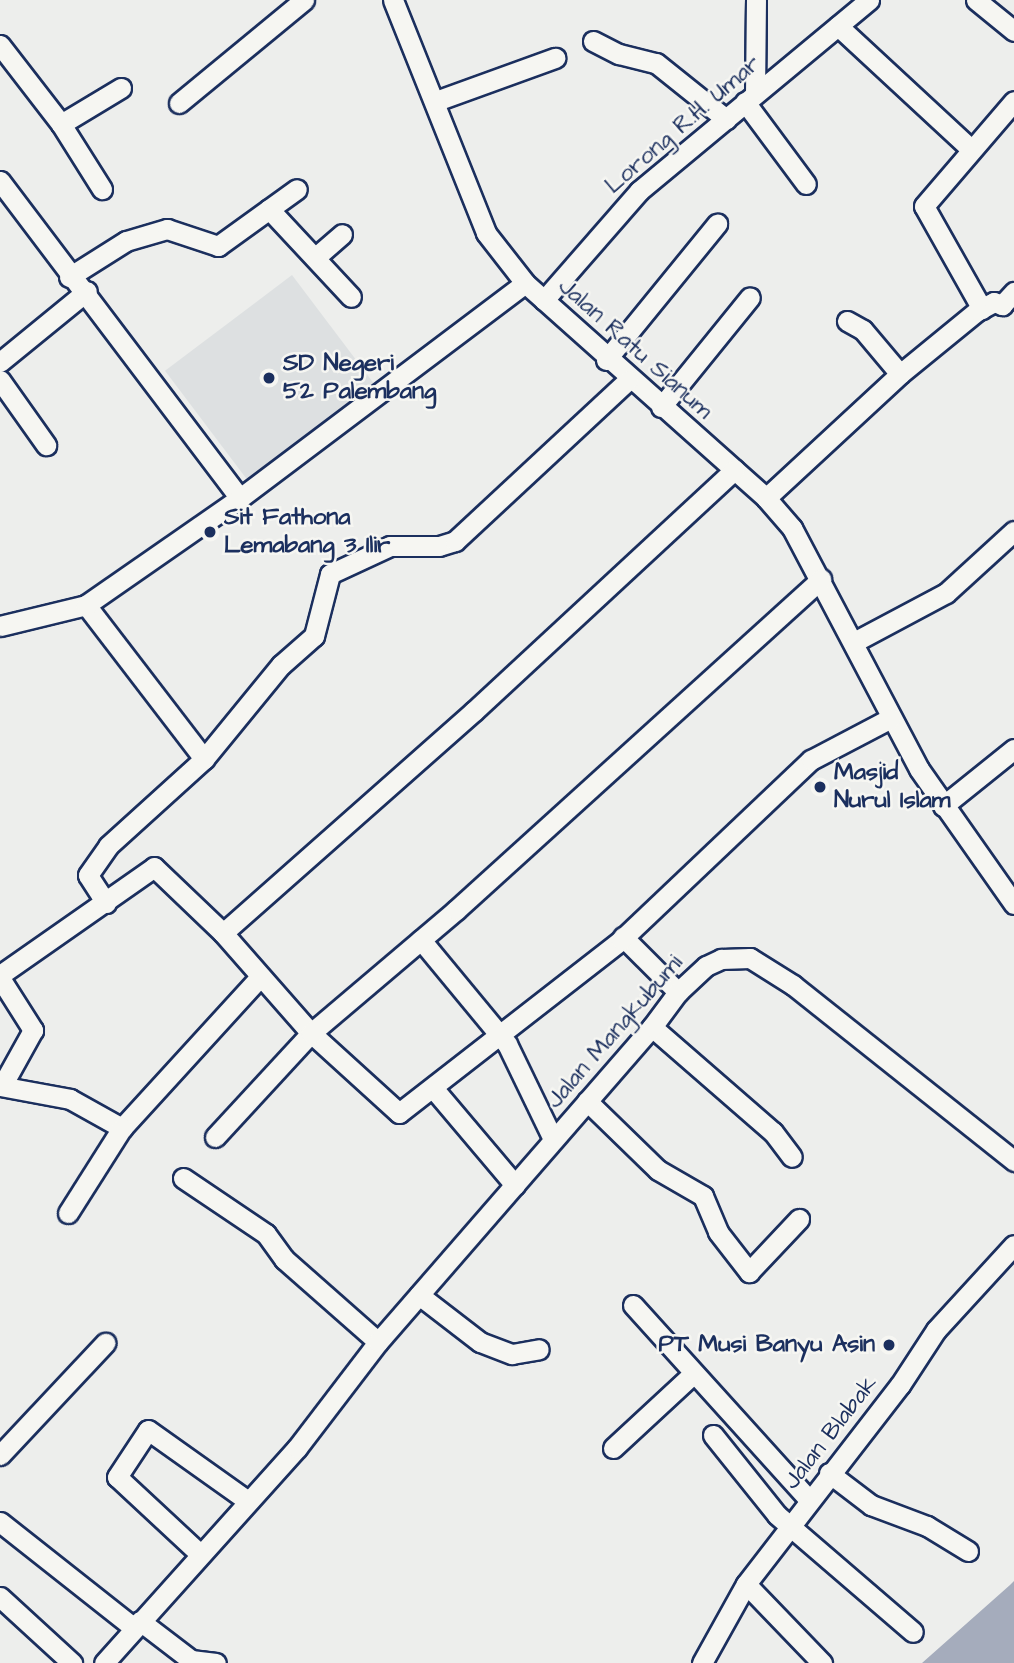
<!DOCTYPE html>
<style>
body{margin:0}
#map{position:relative;width:1014px;height:1663px;overflow:hidden;background:#edeeec;font-family:"Architects Daughter",sans-serif}
div>[style]{position:absolute}
.built>*{inset:0;background:#dde0e1;transform-origin:0 0}
.water>*{inset:0;background:#a5acbc}
.roads{filter:drop-shadow(2px 0 #1b2f5e) drop-shadow(-2px 0 #1b2f5e) drop-shadow(0 2px #1b2f5e) drop-shadow(0 -2px #1b2f5e)}
.street>*{height:19px;margin:-9.5px;padding:0 9.5px;transform-origin:9.5px;border-radius:9.5px;background:#f6f6f2}
.dots>*{width:19px;height:19px;translate:-50% -50%;box-sizing:border-box;border:4px solid #f6f6f2;border-radius:50%}
span{translate:-50% -50%;white-space:nowrap;text-align:center;line-height:1.15;-webkit-text-stroke:5px #f6f6f2;paint-order:stroke}
.street-label{font-size:24px;color:#1b2f5e}
.poi-label{font-size:24px;color:#1b2f5e;font-weight:700}
.left{translate:0 -50%;text-align:left}
.right{translate:-100% -50%;text-align:right}
</style>
<div id="map">
<div class="built">
<i style="left:292px;top:275px;width:136px;height:159px;rotate:53deg"></i>
</div>
<div class="water">
<i style="clip-path:polygon(1014px 1581px,1014px 1663px,922px 1663px,1010px 1585px)"></i>
</div>
<div class="roads">
<div class="street">
<i style="left:393px;top:0;width:251px;rotate:68.2deg"></i>
<i style="left:486px;top:233px;width:63px;rotate:52deg"></i>
<i style="left:976px;top:0;width:49px;rotate:39.2deg"></i>
<i style="left:838px;top:26px;width:181px;rotate:42.8deg"></i>
<i style="left:593px;top:41px;width:29px;rotate:27deg"></i>
<i style="left:619px;top:54px;width:38px;rotate:14deg"></i>
<i style="left:656px;top:63px;width:90px;rotate:38.7deg"></i>
<i style="left:0;top:45px;width:100px;rotate:52.3deg"></i>
<i style="left:61px;top:124px;width:77px;rotate:57.8deg"></i>
<i style="left:755px;top:94px;width:94px;rotate:-89.4deg"></i>
<i style="left:436px;top:101px;width:127px;rotate:-19.9deg"></i>
<i style="left:745px;top:102px;width:102px;rotate:53.4deg"></i>
<i style="left:179px;top:103px;width:162px;rotate:-39.5deg"></i>
<i style="left:61px;top:124px;width:70px;rotate:-31deg"></i>
<i style="left:0;top:181px;width:398px;rotate:52.9deg"></i>
<i style="left:269px;top:209px;width:120px;rotate:47deg"></i>
<i style="left:317px;top:256px;width:33px;rotate:-41deg"></i>
<i style="left:69px;top:277px;width:67px;rotate:-32.3deg"></i>
<i style="left:126px;top:241px;width:43px;rotate:-16.3deg"></i>
<i style="left:167px;top:229px;width:54px;rotate:18.4deg"></i>
<i style="left:218px;top:246px;width:97px;rotate:-35.8deg"></i>
<i style="left:544px;top:300px;width:145px;rotate:-48.9deg"></i>
<i style="left:639px;top:191px;width:299px;rotate:-39.7deg"></i>
<i style="left:982px;top:309px;width:118px;rotate:-119.4deg"></i>
<i style="left:924px;top:206px;width:138px;rotate:-49.4deg"></i>
<i style="left:847px;top:321px;width:18px;rotate:29deg"></i>
<i style="left:863px;top:330px;width:57px;rotate:49.9deg"></i>
<i style="left:606px;top:360px;width:176px;rotate:-50.8deg"></i>
<i style="left:0;top:362px;width:112px;rotate:-39.2deg"></i>
<i style="left:0;top:380px;width:80px;rotate:54.7deg"></i>
<i style="left:661px;top:407px;width:141px;rotate:-51deg"></i>
<i style="left:766px;top:498px;width:183px;rotate:-42.8deg"></i>
<i style="left:900px;top:374px;width:99px;rotate:-39.3deg"></i>
<i style="left:977px;top:311px;width:19px;rotate:-28deg"></i>
<i style="left:994px;top:302px;width:9px;rotate:21deg"></i>
<i style="left:1002px;top:305px;width:18px;rotate:-47deg"></i>
<i style="left:86px;top:605px;width:194px;rotate:52.5deg"></i>
<i style="left:0;top:626px;width:89px;rotate:-13.7deg"></i>
<i style="left:86px;top:605px;width:188px;rotate:-34.8deg"></i>
<i style="left:240px;top:498px;width:357px;rotate:-37deg"></i>
<i style="left:525px;top:283px;width:323px;rotate:41.7deg"></i>
<i style="left:766px;top:498px;width:40px;rotate:49deg"></i>
<i style="left:792px;top:528px;width:272px;rotate:62.2deg"></i>
<i style="left:919px;top:769px;width:165px;rotate:54.9deg"></i>
<i style="left:854px;top:642px;width:104px;rotate:-28deg"></i>
<i style="left:946px;top:593px;width:92px;rotate:-42.4deg"></i>
<i style="left:943px;top:806px;width:91px;rotate:-38.8deg"></i>
<i style="left:106px;top:903px;width:33px;rotate:-123deg"></i>
<i style="left:88px;top:875px;width:35px;rotate:-55deg"></i>
<i style="left:108px;top:846px;width:130px;rotate:-42.2deg"></i>
<i style="left:204px;top:759px;width:122px;rotate:-50.7deg"></i>
<i style="left:281px;top:665px;width:44px;rotate:-41.3deg"></i>
<i style="left:314px;top:636px;width:64px;rotate:-75.5deg"></i>
<i style="left:330px;top:574px;width:66px;rotate:-25deg"></i>
<i style="left:390px;top:546px;width:49px"></i>
<i style="left:439px;top:546px;width:17px;rotate:-17deg"></i>
<i style="left:455px;top:541px;width:236px;rotate:-42.9deg"></i>
<i style="left:223px;top:933px;width:335px;rotate:-41.5deg"></i>
<i style="left:474px;top:711px;width:355px;rotate:-42.8deg"></i>
<i style="left:623px;top:937px;width:78px;rotate:45deg"></i>
<i style="left:421px;top:940px;width:135px;rotate:50.4deg"></i>
<i style="left:507px;top:1044px;width:106px;rotate:64.2deg"></i>
<i style="left:0;top:975px;width:188px;rotate:-35deg"></i>
<i style="left:154px;top:867px;width:95px;rotate:43.7deg"></i>
<i style="left:223px;top:933px;width:133px;rotate:48.7deg"></i>
<i style="left:311px;top:1033px;width:119px;rotate:42.3deg"></i>
<i style="left:399px;top:1113px;width:281px;rotate:-37.9deg"></i>
<i style="left:621px;top:940px;width:262px;rotate:-43.5deg"></i>
<i style="left:811px;top:760px;width:90px;rotate:-27.7deg"></i>
<i style="left:0;top:978px;width:62px;rotate:57.6deg"></i>
<i style="left:33px;top:1030px;width:64px;rotate:119deg"></i>
<i style="left:652px;top:1027px;width:160px;rotate:41deg"></i>
<i style="left:773px;top:1132px;width:31px;rotate:53deg"></i>
<i style="left:0;top:1086px;width:71px;rotate:10.5deg"></i>
<i style="left:70px;top:1099px;width:60px;rotate:29.1deg"></i>
<i style="left:122px;top:1128px;width:205px;rotate:-47.6deg"></i>
<i style="left:433px;top:1088px;width:127px;rotate:49.8deg"></i>
<i style="left:587px;top:1101px;width:99px;rotate:44.2deg"></i>
<i style="left:658px;top:1170px;width:52px;rotate:30deg"></i>
<i style="left:703px;top:1196px;width:39px;rotate:67deg"></i>
<i style="left:718px;top:1232px;width:51px;rotate:52.2deg"></i>
<i style="left:749px;top:1272px;width:73px;rotate:-46.7deg"></i>
<i style="left:215px;top:1137px;width:142px;rotate:-47.3deg"></i>
<i style="left:311px;top:1033px;width:190px;rotate:-40.3deg"></i>
<i style="left:456px;top:910px;width:493px;rotate:-42.2deg"></i>
<i style="left:183px;top:1178px;width:100px;rotate:34deg"></i>
<i style="left:266px;top:1234px;width:31px;rotate:54deg"></i>
<i style="left:284px;top:1259px;width:125px;rotate:41.4deg"></i>
<i style="left:68px;top:1213px;width:101px;rotate:-57.6deg"></i>
<i style="left:419px;top:1295px;width:77px;rotate:37.6deg"></i>
<i style="left:480px;top:1342px;width:34px;rotate:21deg"></i>
<i style="left:512px;top:1354px;width:27px;rotate:-10deg"></i>
<i style="left:633px;top:1305px;width:263px;rotate:47.9deg"></i>
<i style="left:713px;top:1435px;width:102px;rotate:51.3deg"></i>
<i style="left:777px;top:1515px;width:179px;rotate:40.7deg"></i>
<i style="left:613px;top:1448px;width:110px;rotate:-42.8deg"></i>
<i style="left:0;top:1455px;width:154px;rotate:-46.8deg"></i>
<i style="left:829px;top:1473px;width:53px;rotate:37.3deg"></i>
<i style="left:871px;top:1505px;width:60px;rotate:20.6deg"></i>
<i style="left:927px;top:1526px;width:48px;rotate:31.4deg"></i>
<i style="left:0;top:1522px;width:171px;rotate:38.3deg"></i>
<i style="left:200px;top:1554px;width:113px;rotate:-137.1deg"></i>
<i style="left:117px;top:1477px;width:56px;rotate:-56.6deg"></i>
<i style="left:148px;top:1430px;width:123px;rotate:35.4deg"></i>
<i style="left:746px;top:1584px;width:110px;rotate:46.1deg"></i>
<i style="left:0;top:1597px;width:98px;rotate:42.5deg"></i>
<i style="left:140px;top:1621px;width:64px;rotate:37.4deg"></i>
<i style="left:191px;top:1660px;width:25px;rotate:7deg"></i>
<i style="left:104px;top:1663px;width:289px;rotate:-48.1deg"></i>
<i style="left:297px;top:1448px;width:133px;rotate:-52.6deg"></i>
<i style="left:378px;top:1342px;width:417px;rotate:-49deg"></i>
<i style="left:652px;top:1027px;width:44px;rotate:-53.4deg"></i>
<i style="left:678px;top:992px;width:38px;rotate:-43deg"></i>
<i style="left:706px;top:966px;width:17px;rotate:-25deg"></i>
<i style="left:721px;top:959px;width:29px;rotate:-2deg"></i>
<i style="left:750px;top:958px;width:51px;rotate:32.1deg"></i>
<i style="left:793px;top:985px;width:283px;rotate:38.5deg"></i>
<i style="left:702px;top:1663px;width:90px;rotate:-60.9deg"></i>
<i style="left:746px;top:1584px;width:252px;rotate:-52.3deg"></i>
<i style="left:900px;top:1385px;width:66px;rotate:-56.8deg"></i>
<i style="left:936px;top:1330px;width:115px;rotate:-47.5deg"></i>
</div>
</div>
<div class="dots">
<i style="left:269px;top:378px;background:#1b2f5e"></i>
<i style="left:210px;top:532px;background:#1b2f5e"></i>
<i style="left:820px;top:787px;background:#1b2f5e"></i>
<i style="left:889px;top:1345px;background:#1b2f5e"></i>
</div>
<div class="street-label">
<span style="left:683px;top:125px;rotate:-41deg">Lorong R.H. Umar</span>
<span style="left:635px;top:349px;rotate:42deg">Jalan Ratu Sianum</span>
<span style="left:615px;top:1032px;rotate:-49deg">Jalan Mangkubumi</span>
<span style="left:831px;top:1433px;rotate:-52deg">Jalan Blabak</span>
</div>
<div class="poi-label">
<span class="left" style="left:283px;top:378px">SD Negeri<br>52 Palembang</span>
<span class="left" style="left:224px;top:532px">Sit Fathona<br>Lemabang 3 Ilir</span>
<span class="left" style="left:834px;top:787px">Masjid<br>Nurul Islam</span>
<span class="right" style="left:875px;top:1345px">PT Musi Banyu Asin</span>
</div>
</div>
